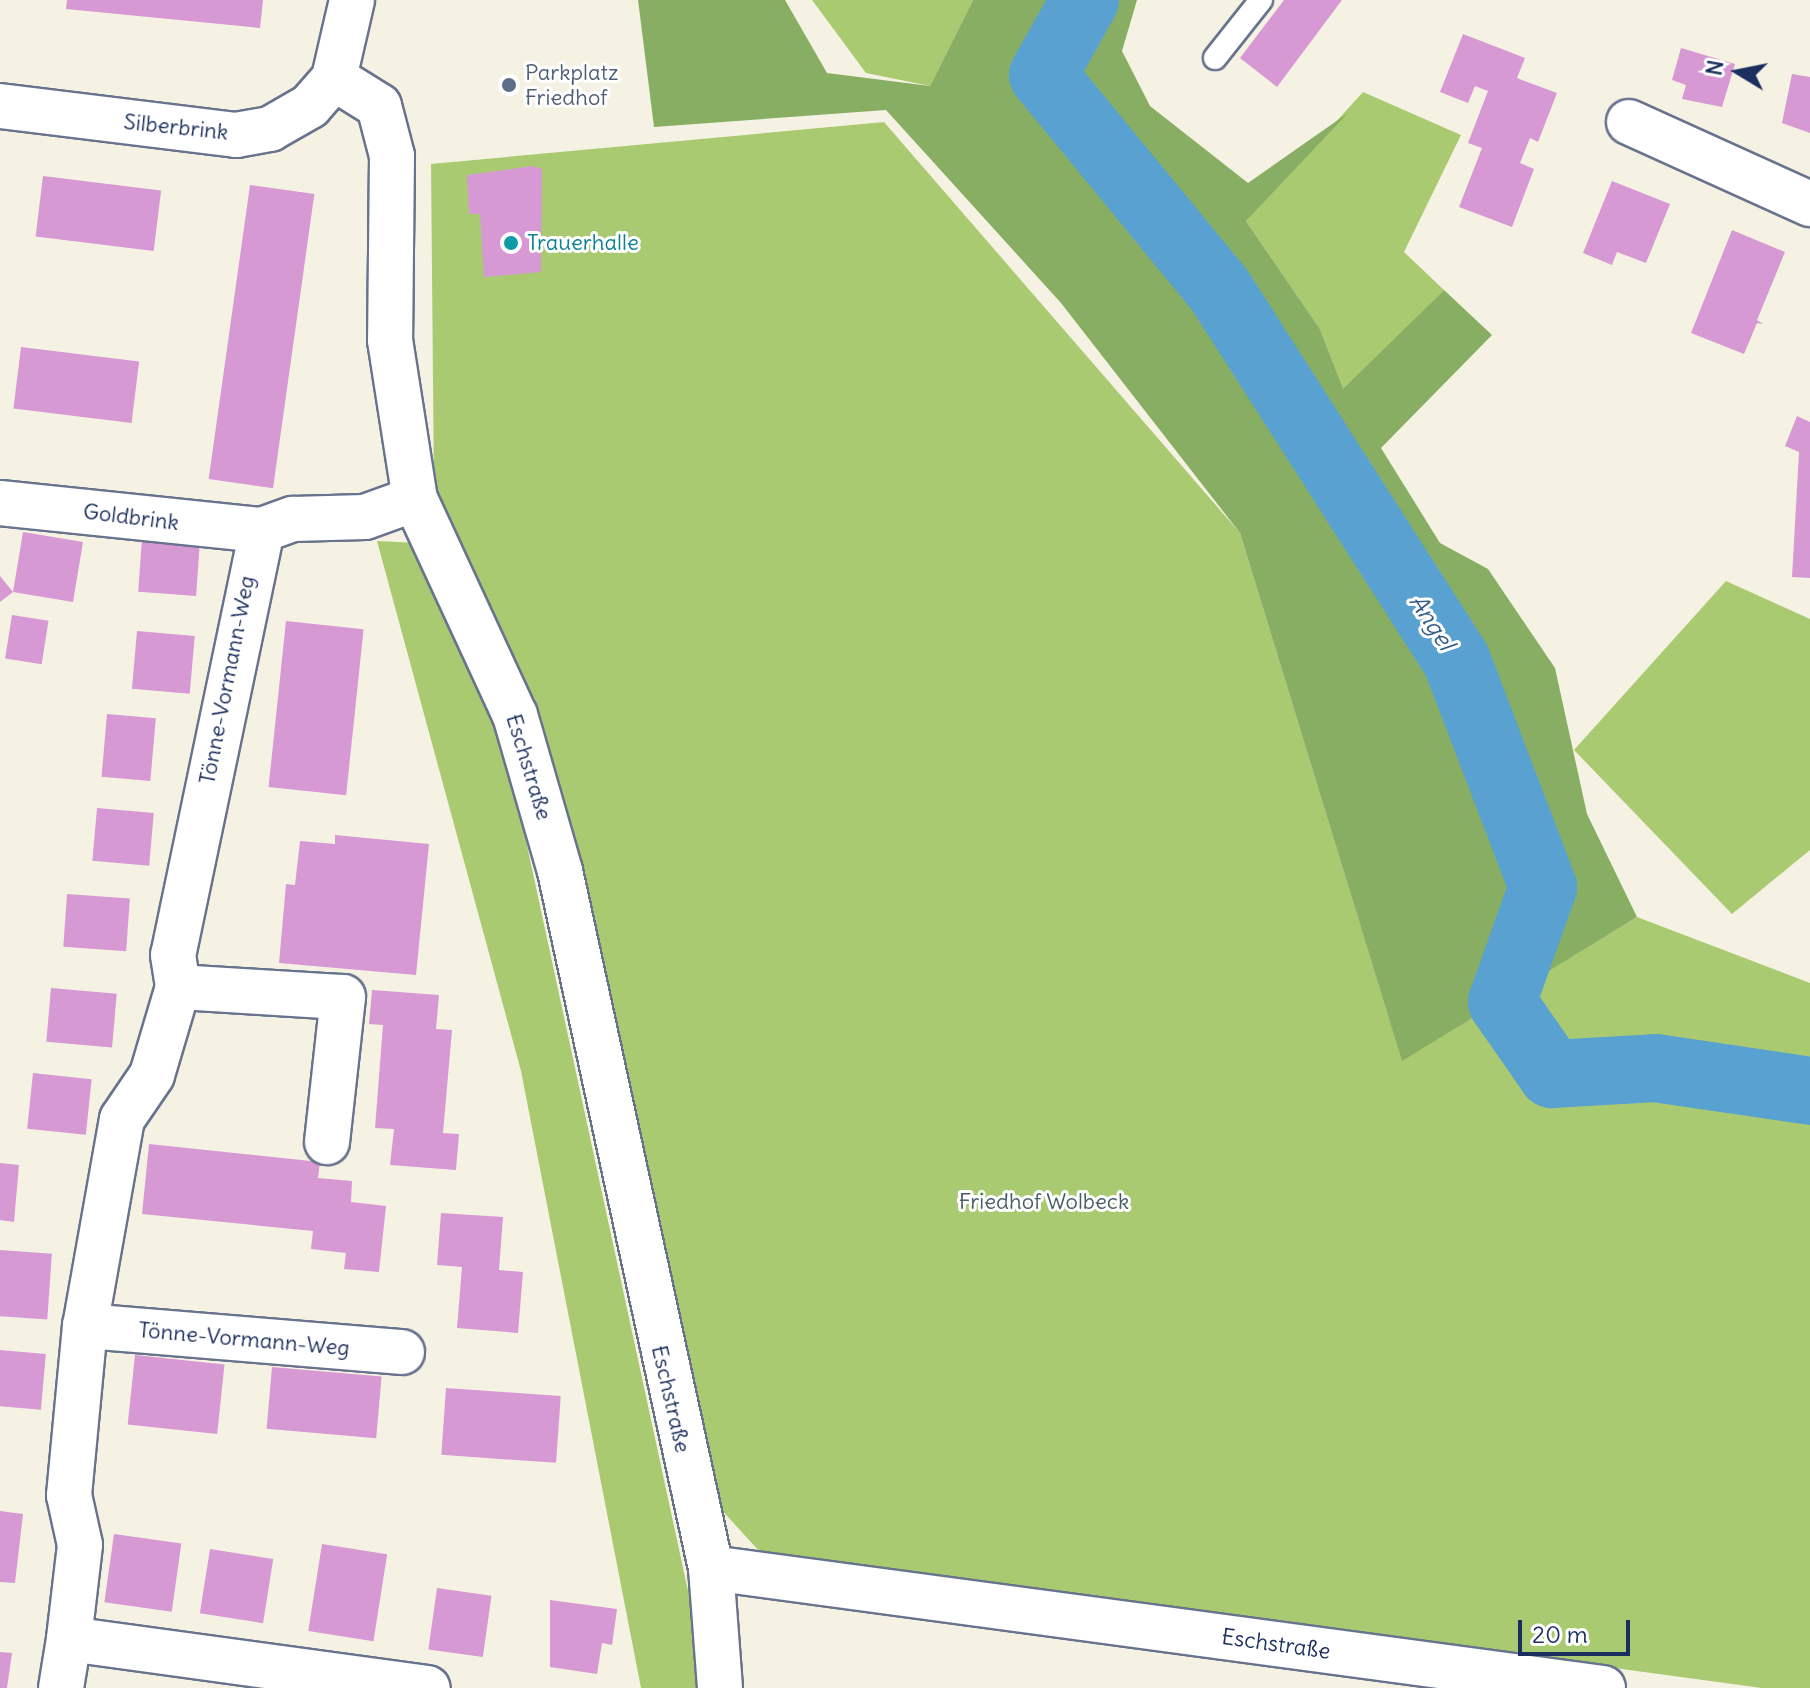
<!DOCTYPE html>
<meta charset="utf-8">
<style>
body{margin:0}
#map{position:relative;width:1810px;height:1688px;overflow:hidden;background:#f6f2e3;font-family:Delius,sans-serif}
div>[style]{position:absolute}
.green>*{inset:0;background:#aaca71}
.forest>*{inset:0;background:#87ae63}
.river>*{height:68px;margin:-34px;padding:0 34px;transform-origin:34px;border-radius:34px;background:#59a1d0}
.building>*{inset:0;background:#d799d4;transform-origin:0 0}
.roads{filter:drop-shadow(2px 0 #68738d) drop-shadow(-2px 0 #68738d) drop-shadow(0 2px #68738d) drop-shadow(0 -2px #68738d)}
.service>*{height:22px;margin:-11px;padding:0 11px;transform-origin:11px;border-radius:11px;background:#fff}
.minor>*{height:44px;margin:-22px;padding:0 22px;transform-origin:22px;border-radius:22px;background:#fff}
.dots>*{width:22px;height:22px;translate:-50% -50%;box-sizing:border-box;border:4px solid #fff;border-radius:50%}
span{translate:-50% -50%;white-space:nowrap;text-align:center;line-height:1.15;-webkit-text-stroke:6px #fff;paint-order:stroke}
.service-label{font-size:22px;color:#4e5e75}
.left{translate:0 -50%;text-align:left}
.street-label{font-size:22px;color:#1b2f5e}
.culture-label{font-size:22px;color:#0d838f}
.park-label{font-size:22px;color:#465e64}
.water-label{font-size:24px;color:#345d8c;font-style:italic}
.north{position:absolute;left:1698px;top:32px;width:80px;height:80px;-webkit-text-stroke:6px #fff;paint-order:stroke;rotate:280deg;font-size:22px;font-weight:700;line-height:32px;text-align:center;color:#1b2f5e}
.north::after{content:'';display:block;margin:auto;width:28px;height:36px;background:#1b2f5e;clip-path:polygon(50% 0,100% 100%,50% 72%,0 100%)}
.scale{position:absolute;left:1518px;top:1620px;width:112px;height:36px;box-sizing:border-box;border:4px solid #1b2f5e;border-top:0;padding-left:10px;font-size:24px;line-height:28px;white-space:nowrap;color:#1b2f5e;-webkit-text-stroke:6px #fff;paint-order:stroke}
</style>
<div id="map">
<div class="green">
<i style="clip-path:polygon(812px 0,973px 0,930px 86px,866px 73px)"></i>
<i style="clip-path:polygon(1363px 92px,1461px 135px,1404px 252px,1444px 290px,1343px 390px,1320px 329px,1246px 221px)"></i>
<i style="clip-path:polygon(884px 122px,1240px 533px,1402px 1060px,1637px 917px,1810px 983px,1810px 1688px,1762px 1688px,760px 1552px,718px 1506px,434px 491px,431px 164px)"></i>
<i style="clip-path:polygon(377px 541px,418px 543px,507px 753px,709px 1688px,641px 1688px,521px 1071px)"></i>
<i style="clip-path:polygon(1726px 581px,1810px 619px,1810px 850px,1732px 914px,1574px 750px)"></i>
</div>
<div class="forest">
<i style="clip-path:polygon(638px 0,785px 0,827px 73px,930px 86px,973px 0,1070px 0,1027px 81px,1156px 233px,1184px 214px,1093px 109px,1075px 65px,1107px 0,1137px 0,1122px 51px,1150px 106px,1248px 183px,1348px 113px,1246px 221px,1320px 329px,1343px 389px,1444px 290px,1492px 335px,1381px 448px,1440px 543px,1488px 569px,1555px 668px,1587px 814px,1637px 917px,1402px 1061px,1240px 533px,1061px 303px,886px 110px,654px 127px)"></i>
</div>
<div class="river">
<i style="left:1085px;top:0;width:86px;rotate:119.2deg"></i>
<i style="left:1043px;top:75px;width:277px;rotate:50.6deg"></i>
<i style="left:1219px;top:289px;width:439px;rotate:57.4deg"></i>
<i style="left:1456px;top:659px;width:244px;rotate:69.1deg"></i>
<i style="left:1543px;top:887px;width:122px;rotate:109.6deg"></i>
<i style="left:1502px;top:1002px;width:88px;rotate:55.2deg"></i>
<i style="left:1552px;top:1074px;width:103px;rotate:-3.3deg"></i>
<i style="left:1655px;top:1068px;width:157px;rotate:8.4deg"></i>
</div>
<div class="building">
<i style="clip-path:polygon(67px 0,263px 0,260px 28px,66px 9px)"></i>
<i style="clip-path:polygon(1284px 0,1342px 0,1277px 87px,1240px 58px)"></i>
<i style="clip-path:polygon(1463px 34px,1525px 58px,1517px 78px,1557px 93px,1538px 142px,1530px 138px,1520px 163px,1534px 169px,1512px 227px,1459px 207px,1482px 148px,1468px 143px,1488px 91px,1475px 86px,1468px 103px,1440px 92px)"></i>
<i style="clip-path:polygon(1681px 48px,1735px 64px,1722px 107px,1682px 99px,1686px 85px,1672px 80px)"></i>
<i style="clip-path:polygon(1792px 74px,1810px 77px,1810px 133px,1782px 123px)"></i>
<i style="clip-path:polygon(533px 166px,542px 169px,541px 272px,484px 277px,480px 214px,469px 214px,467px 175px)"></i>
<i style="left:43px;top:176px;width:119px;height:61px;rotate:7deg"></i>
<i style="clip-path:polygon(1612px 181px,1670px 204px,1646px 263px,1617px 252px,1612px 265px,1583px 253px)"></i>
<i style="left:250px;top:185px;width:65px;height:297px;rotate:8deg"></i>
<i style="clip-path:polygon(1732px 230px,1785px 252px,1757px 320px,1763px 324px,1757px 323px,1744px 354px,1691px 333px)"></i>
<i style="left:21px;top:347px;width:119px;height:62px;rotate:7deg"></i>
<i style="clip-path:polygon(1797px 416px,1810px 422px,1810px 578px,1792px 577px,1799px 452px,1785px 446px)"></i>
<i style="clip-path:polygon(23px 532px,83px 542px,73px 602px,13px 592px,0 602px,0 576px,13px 592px)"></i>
<i style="left:142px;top:538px;width:58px;height:54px;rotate:4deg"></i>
<i style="left:12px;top:615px;width:37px;height:44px;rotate:9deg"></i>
<i style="left:286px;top:621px;width:78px;height:167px;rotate:6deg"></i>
<i style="left:137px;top:631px;width:58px;height:58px;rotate:5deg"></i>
<i style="left:107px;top:714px;width:49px;height:63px;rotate:5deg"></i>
<i style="left:97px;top:808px;width:57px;height:53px;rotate:5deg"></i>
<i style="clip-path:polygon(335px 835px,429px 844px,416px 975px,279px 963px,286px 884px,295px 885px,300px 841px,335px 844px)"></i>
<i style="left:67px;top:894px;width:63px;height:53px;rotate:4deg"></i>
<i style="left:51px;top:988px;width:66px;height:54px;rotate:5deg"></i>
<i style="clip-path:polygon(372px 990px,439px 995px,436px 1029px,452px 1030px,443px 1133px,459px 1134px,456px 1170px,390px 1165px,394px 1129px,375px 1128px,383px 1025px,369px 1024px)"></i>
<i style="left:33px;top:1073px;width:59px;height:56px;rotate:6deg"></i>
<i style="clip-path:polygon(149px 1144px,320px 1162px,318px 1178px,352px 1181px,351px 1202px,386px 1206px,379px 1272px,344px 1269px,346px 1253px,311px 1249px,313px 1231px,142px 1214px)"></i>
<i style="clip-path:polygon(0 1163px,19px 1165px,14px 1222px,0 1220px)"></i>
<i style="clip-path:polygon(441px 1213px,503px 1217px,499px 1270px,523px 1272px,518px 1333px,457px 1328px,462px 1267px,437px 1265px)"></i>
<i style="left:0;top:1250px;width:52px;height:66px;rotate:4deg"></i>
<i style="left:0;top:1350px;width:46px;height:56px;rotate:5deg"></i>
<i style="left:135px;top:1355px;width:90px;height:70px;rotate:6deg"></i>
<i style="left:272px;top:1367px;width:110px;height:62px;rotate:5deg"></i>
<i style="left:446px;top:1388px;width:115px;height:67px;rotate:4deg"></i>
<i style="clip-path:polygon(0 1511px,23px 1514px,15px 1583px,0 1582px)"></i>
<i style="left:114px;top:1534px;width:68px;height:69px;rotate:8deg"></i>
<i style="left:322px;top:1544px;width:66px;height:88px;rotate:9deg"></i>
<i style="left:210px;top:1549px;width:64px;height:65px;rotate:9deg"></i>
<i style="left:437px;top:1588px;width:55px;height:62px;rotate:8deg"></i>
<i style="clip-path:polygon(550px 1600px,617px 1609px,612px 1645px,602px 1643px,597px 1674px,550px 1667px)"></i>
<i style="clip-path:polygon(0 1652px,12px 1653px,7px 1688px,0 1688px)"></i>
</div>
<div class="roads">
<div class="service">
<i style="left:1215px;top:58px;width:74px;rotate:-51.6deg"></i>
</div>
<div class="minor">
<i style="left:334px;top:78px;width:53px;rotate:31.9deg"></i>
<i style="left:379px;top:106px;width:52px;rotate:75.4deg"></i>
<i style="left:392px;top:156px;width:184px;rotate:90.6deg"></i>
<i style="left:390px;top:340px;width:161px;rotate:81.1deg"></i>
<i style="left:415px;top:499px;width:238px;rotate:65.2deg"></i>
<i style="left:515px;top:715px;width:162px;rotate:73.9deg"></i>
<i style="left:560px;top:871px;width:713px;rotate:77.78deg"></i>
<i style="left:711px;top:1568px;width:120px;rotate:85.7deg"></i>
<i style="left:0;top:106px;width:238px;rotate:7deg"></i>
<i style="left:236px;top:135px;width:35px;rotate:-10deg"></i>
<i style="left:270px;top:129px;width:46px;rotate:-29.9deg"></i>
<i style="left:310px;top:106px;width:37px;rotate:-49deg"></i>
<i style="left:334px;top:78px;width:80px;rotate:-77deg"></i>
<i style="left:1629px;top:122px;width:199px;rotate:24.4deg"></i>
<i style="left:0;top:503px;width:263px;rotate:5.9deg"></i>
<i style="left:262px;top:530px;width:33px;rotate:-20deg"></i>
<i style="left:293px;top:519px;width:72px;rotate:-1.6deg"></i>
<i style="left:365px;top:517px;width:53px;rotate:-19.8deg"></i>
<i style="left:262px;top:530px;width:434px;rotate:101.8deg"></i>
<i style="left:173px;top:955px;width:32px;rotate:81deg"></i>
<i style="left:178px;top:987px;width:92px;rotate:106.5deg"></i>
<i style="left:152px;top:1075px;width:53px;rotate:124.3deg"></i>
<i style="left:122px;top:1119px;width:210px;rotate:100.1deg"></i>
<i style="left:85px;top:1326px;width:170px;rotate:95.4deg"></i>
<i style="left:69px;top:1495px;width:51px;rotate:77.6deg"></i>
<i style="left:80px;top:1545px;width:95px;rotate:96.7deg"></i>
<i style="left:69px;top:1639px;width:362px;rotate:7.8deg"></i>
<i style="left:178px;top:987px;width:165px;rotate:3.5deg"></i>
<i style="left:343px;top:997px;width:146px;rotate:96.3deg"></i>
<i style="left:85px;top:1326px;width:318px;rotate:4.7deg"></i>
<i style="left:711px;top:1568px;width:900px;rotate:7.66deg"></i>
<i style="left:61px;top:1688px;width:50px;rotate:-80.7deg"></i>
</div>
</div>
<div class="dots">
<i style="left:509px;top:85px;background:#5c6f8a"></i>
<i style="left:511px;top:243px;background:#0f9aa8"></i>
</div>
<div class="service-label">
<span class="left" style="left:525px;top:85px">Parkplatz<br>Friedhof</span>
</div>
<div class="street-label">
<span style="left:176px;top:127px;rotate:6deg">Silberbrink</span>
<span style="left:131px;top:517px;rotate:7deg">Goldbrink</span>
<span style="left:227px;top:680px;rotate:-79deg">Tönne-Vormann-Weg</span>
<span style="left:529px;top:767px;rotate:73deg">Eschstraße</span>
<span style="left:244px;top:1339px;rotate:5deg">Tönne-Vormann-Weg</span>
<span style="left:671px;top:1399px;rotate:77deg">Eschstraße</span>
<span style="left:1276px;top:1644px;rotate:8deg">Eschstraße</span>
</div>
<div class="culture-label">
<span class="left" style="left:527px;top:243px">Trauerhalle</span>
</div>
<div class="park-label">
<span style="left:1044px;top:1202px">Friedhof Wolbeck</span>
</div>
<div class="water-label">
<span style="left:1432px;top:622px;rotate:57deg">Angel</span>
</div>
<div class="north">N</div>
<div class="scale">20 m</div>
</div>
